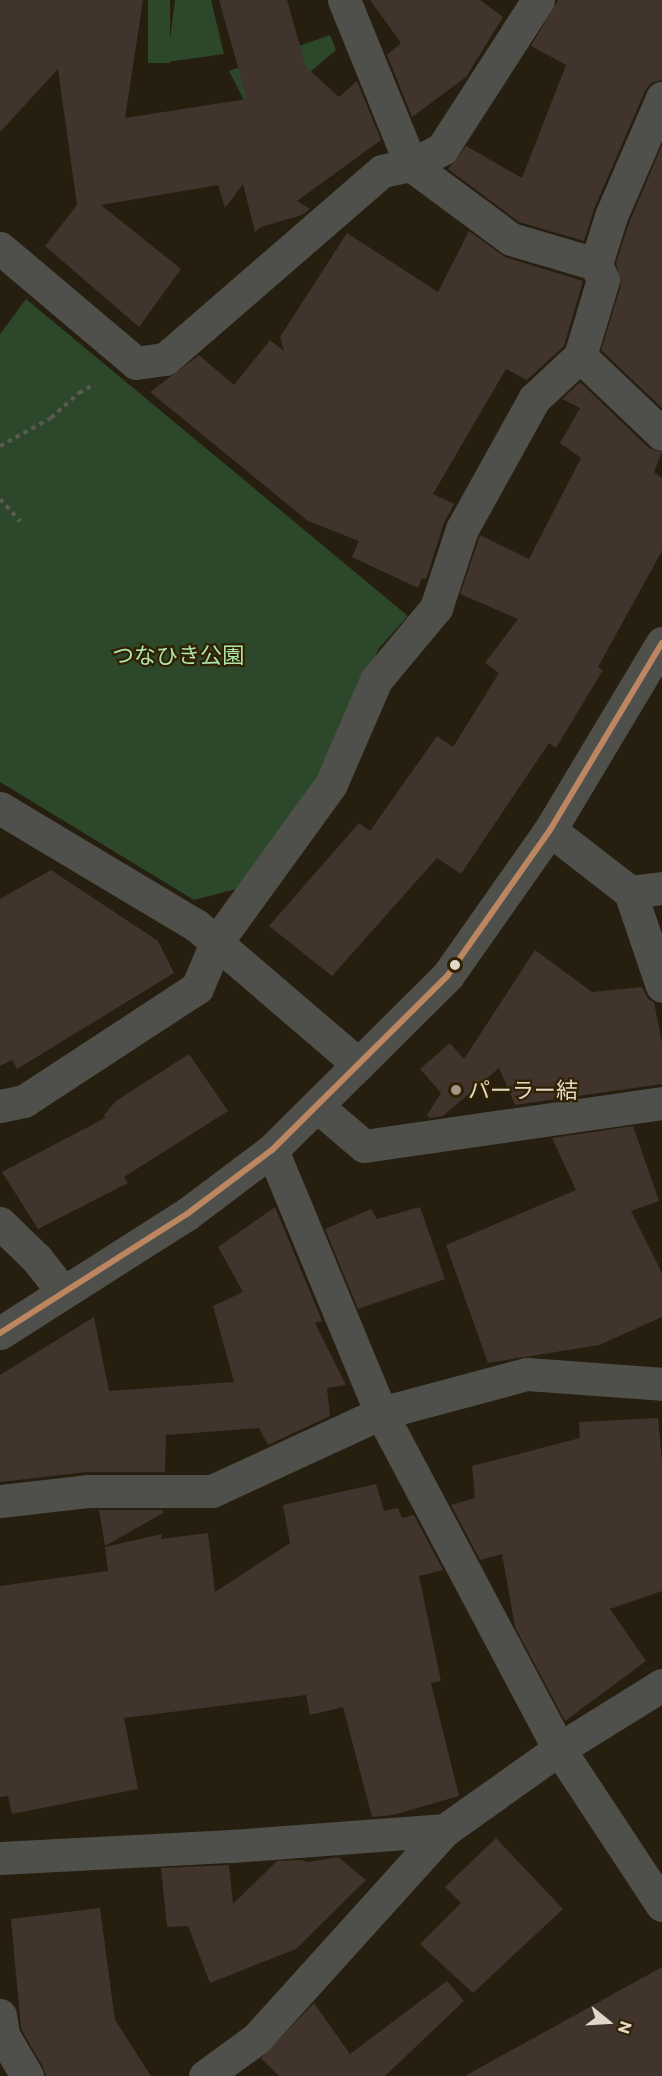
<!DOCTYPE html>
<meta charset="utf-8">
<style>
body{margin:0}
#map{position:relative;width:662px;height:2076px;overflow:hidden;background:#261e0e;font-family:Commissioner,"Noto Sans JP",sans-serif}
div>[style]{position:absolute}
.green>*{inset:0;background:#2d472b;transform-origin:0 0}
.building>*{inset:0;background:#40342d}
.path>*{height:4px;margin-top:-2px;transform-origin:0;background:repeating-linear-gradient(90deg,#5a5a52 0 4.5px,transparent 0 9px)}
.minor>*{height:33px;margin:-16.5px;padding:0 16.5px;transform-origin:16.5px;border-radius:16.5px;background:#4f504b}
.bus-1>*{height:6px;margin:-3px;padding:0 3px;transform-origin:3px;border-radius:3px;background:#bb8660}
.dots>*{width:16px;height:16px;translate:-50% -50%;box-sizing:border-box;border:3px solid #312103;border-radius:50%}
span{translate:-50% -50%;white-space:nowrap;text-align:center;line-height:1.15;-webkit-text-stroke:4.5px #312103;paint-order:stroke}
.park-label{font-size:22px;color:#ace4ab}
.poi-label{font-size:22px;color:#e2d8c7}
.left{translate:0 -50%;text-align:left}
.north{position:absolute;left:578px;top:1992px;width:60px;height:60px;-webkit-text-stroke:4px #312103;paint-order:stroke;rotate:108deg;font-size:16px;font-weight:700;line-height:24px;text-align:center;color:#e2d8c7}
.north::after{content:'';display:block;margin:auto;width:21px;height:27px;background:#e2d8c7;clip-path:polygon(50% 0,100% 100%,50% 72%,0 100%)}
</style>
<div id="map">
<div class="green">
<i style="left:148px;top:0;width:22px;height:63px"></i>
<i style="clip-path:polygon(175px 0,211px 0,224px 54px,167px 62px)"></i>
<i style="clip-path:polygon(330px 35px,336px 50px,254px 120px,229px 71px)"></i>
<i style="clip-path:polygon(26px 299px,408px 616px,379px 648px,314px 783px,240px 888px,194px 900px,0 782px,0 334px)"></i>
</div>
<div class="building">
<i style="clip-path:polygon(0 0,143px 0,125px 118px,247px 99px,219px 0,287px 0,306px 67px,339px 97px,357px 81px,381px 140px,297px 201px,310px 209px,302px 215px,261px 227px,255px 232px,243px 184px,225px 208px,218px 185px,101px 205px,181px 269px,139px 327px,45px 246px,77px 205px,58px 69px,0 132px)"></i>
<i style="clip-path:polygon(370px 0,480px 0,503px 17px,466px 77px,412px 117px,387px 55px,401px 43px)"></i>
<i style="clip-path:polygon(558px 0,662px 0,662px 80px,651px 83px,645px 91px,594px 209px,584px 241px,519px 222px,448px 169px,466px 146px,522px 178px,566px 65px,531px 46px)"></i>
<i style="clip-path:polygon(662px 145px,662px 408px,601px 350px,621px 285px,616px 263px,629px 223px)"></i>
<i style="clip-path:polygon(469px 231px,505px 257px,583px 281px,564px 346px,527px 380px,506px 369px,433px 494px,454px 504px,444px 523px,426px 579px,422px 578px,418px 588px,352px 557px,359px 541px,308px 521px,150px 392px,199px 355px,234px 385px,270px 340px,284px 351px,280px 337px,347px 233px,438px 292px)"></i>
<i style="clip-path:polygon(580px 382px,649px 448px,662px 452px,654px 472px,662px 478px,662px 551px,598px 667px,603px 670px,556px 748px,549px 743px,461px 874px,437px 858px,332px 976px,269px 926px,359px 823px,370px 831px,437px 736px,453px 747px,499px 673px,485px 663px,518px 619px,460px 594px,480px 535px,529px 559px,581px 458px,560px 443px,580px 408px,562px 399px)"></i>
<i style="clip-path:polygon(51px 870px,158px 941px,174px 973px,17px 1069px,12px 1060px,0 1066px,0 899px)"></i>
<i style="clip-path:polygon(535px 950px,592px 992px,642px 987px,649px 1000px,654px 1002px,662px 1043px,662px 1084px,515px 1105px,499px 1068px,443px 1116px,430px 1118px,427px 1115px,441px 1093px,420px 1069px,450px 1043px,464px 1059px)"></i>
<i style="clip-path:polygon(189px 1054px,228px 1111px,124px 1177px,128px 1183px,38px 1229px,2px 1172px,105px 1118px,104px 1115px,116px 1101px)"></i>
<i style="clip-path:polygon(633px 1126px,659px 1201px,631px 1211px,662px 1273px,662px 1317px,599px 1345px,488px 1363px,446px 1245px,576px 1190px,552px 1138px)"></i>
<i style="clip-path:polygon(275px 1207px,322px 1321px,315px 1323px,346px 1385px,327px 1388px,330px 1416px,268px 1445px,259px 1428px,166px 1435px,165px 1472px,87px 1472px,0 1482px,0 1375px,94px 1317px,109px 1391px,234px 1382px,213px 1306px,243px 1292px,218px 1247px)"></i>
<i style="clip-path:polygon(420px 1207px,445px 1279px,358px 1309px,325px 1229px,371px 1209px,377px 1219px)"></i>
<i style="clip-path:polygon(658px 1418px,662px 1461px,662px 1591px,610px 1609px,646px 1661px,565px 1721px,515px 1627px,502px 1554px,480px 1560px,451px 1505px,475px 1498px,472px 1466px,580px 1438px,579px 1422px)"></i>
<i style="clip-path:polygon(376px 1484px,384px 1511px,398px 1508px,402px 1518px,414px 1515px,443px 1570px,419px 1576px,441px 1681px,431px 1683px,459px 1796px,393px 1815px,372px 1817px,343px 1707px,310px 1715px,306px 1695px,124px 1718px,138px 1789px,12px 1814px,8px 1796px,0 1797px,0 1586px,108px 1571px,105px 1547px,162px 1534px,161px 1539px,208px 1533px,215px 1592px,290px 1543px,283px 1505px)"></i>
<i style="clip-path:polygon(99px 1510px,163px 1510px,163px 1513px,105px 1546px)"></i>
<i style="clip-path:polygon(496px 1838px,563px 1909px,473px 1993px,420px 1944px,461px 1903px,445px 1887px)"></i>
<i style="clip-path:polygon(338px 1857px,366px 1880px,296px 1949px,210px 1983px,188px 1926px,167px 1927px,161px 1868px,229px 1865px,233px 1904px,277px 1861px,302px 1860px,308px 1862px)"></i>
<i style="clip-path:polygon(100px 1908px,115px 2020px,151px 2076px,46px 2076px,43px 2067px,21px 2029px,11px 1919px)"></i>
<i style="clip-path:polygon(662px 1967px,662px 2076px,465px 2076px)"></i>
<i style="clip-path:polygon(447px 1981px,464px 2001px,385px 2076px,279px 2076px,261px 2058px,314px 2003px,350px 2054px)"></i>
</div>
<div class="path">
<i style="left:0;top:446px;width:58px;rotate:-28.8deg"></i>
<i style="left:51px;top:418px;width:38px;rotate:-42deg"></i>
<i style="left:79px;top:393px;width:18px;rotate:-29deg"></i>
<i style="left:0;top:499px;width:30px;rotate:48deg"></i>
</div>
<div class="minor">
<i style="left:538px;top:0;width:177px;rotate:122.8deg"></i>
<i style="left:442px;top:149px;width:35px;rotate:153deg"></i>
<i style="left:411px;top:165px;width:124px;rotate:36.5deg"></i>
<i style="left:511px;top:239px;width:89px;rotate:16.4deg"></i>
<i style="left:0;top:248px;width:178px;rotate:40.2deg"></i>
<i style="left:136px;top:363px;width:29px;rotate:-8deg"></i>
<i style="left:165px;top:359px;width:287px;rotate:-40.9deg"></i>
<i style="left:382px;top:171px;width:30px;rotate:-12deg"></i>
<i style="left:411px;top:165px;width:178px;rotate:-112.1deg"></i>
<i style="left:580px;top:356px;width:113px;rotate:43.6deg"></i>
<i style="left:0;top:808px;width:230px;rotate:30.9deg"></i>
<i style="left:197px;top:926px;width:213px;rotate:40.6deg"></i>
<i style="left:550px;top:830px;width:101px;rotate:37.8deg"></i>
<i style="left:630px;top:892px;width:99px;rotate:71.2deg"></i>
<i style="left:630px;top:892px;width:32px;rotate:-7deg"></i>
<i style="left:0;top:1106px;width:25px;rotate:-12deg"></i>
<i style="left:24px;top:1101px;width:207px;rotate:-33.2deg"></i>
<i style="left:197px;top:988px;width:49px;rotate:-67.1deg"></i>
<i style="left:216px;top:943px;width:196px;rotate:-54.1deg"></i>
<i style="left:331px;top:784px;width:113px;rotate:-66.6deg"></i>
<i style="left:376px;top:680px;width:94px;rotate:-50.2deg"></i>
<i style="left:436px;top:608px;width:83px;rotate:-71.8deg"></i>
<i style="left:462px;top:529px;width:149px;rotate:-61deg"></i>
<i style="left:534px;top:399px;width:63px;rotate:-43.1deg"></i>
<i style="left:580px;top:356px;width:79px;rotate:-73.2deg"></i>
<i style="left:603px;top:280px;width:17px;rotate:-114deg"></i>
<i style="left:596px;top:264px;width:50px;rotate:-72.6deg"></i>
<i style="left:611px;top:216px;width:129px;rotate:-66.6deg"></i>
<i style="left:318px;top:1107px;width:60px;rotate:40.3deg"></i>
<i style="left:364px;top:1146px;width:301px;rotate:-8.2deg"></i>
<i style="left:272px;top:1150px;width:285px;rotate:67.5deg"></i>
<i style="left:381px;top:1413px;width:380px;rotate:62.1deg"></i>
<i style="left:559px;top:1749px;width:187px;rotate:56.6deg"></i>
<i style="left:0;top:1223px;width:52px;rotate:44.2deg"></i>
<i style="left:37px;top:1259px;width:42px;rotate:51.8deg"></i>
<i style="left:0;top:1333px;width:222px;rotate:-32.5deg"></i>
<i style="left:187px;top:1214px;width:106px;rotate:-37deg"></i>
<i style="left:272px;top:1150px;width:248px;rotate:-44.8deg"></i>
<i style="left:448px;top:975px;width:177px;rotate:-54.9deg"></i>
<i style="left:550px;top:830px;width:218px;rotate:-59.1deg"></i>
<i style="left:0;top:1501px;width:90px;rotate:-6.4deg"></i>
<i style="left:89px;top:1491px;width:123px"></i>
<i style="left:212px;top:1491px;width:186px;rotate:-24.8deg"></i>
<i style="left:381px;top:1413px;width:151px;rotate:-15deg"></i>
<i style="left:527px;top:1374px;width:135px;rotate:4.2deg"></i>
<i style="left:0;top:1858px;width:232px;rotate:-3deg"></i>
<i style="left:232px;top:1846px;width:214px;rotate:-4.3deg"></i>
<i style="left:0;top:2015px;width:20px;rotate:81deg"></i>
<i style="left:3px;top:2035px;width:48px;rotate:59.7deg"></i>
<i style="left:205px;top:2076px;width:63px;rotate:-36deg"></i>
<i style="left:256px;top:2039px;width:282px;rotate:-47.9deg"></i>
<i style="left:445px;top:1830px;width:140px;rotate:-35.4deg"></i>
<i style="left:559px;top:1749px;width:121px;rotate:-31.9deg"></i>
</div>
<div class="bus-1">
<i style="left:0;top:1333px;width:222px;rotate:-32.5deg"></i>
<i style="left:187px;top:1214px;width:106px;rotate:-37deg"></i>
<i style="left:272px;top:1150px;width:248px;rotate:-44.8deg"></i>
<i style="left:448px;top:975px;width:177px;rotate:-54.9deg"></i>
<i style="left:550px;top:830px;width:218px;rotate:-59.1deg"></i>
</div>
<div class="dots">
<i style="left:455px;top:965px;background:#e2d8c7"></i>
<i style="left:456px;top:1090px;background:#a09786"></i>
</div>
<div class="park-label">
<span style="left:178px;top:655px">つなひき公園</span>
</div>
<div class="poi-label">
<span class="left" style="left:468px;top:1090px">パーラー結</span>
</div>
<div class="north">N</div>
</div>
